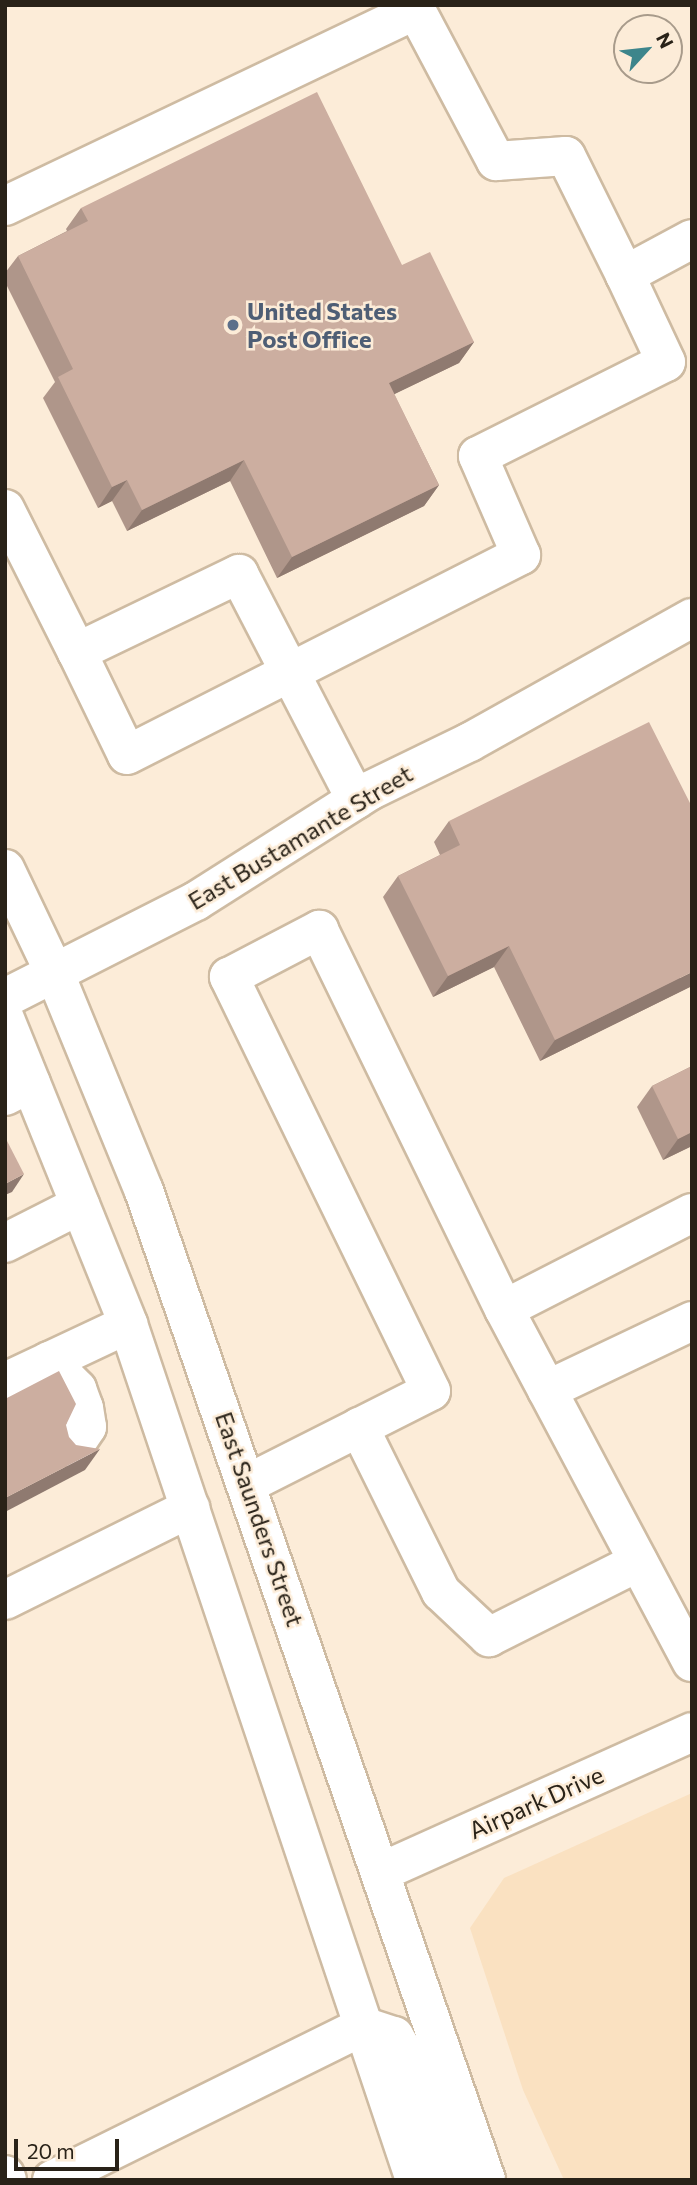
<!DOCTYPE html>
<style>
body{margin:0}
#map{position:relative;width:697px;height:2185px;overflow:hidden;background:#fcecd8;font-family:Commissioner,sans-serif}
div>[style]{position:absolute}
.built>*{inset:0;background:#fae1c1}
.roads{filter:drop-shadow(2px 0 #cebba2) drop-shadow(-2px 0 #cebba2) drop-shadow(0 2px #cebba2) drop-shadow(0 -2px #cebba2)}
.minor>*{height:38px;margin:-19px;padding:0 19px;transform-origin:19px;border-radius:19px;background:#fff}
.major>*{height:38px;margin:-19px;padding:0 19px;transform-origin:19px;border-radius:19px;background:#fff}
.wall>*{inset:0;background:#af968a}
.shaded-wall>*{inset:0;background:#8f7a70}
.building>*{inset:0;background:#ccaea0}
.dots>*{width:19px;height:19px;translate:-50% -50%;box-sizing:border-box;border:4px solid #fcecd8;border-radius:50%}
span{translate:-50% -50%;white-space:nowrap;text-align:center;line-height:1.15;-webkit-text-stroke:5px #fcecd8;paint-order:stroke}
.service-label{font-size:24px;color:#4e5e75;font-weight:700}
.left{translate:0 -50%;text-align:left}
.street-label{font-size:24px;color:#292218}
.frame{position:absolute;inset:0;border:7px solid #292218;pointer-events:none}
.north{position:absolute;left:613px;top:14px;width:70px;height:70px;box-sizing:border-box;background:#fcecd8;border:2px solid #a89b8b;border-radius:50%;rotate:63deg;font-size:19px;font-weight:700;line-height:28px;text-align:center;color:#292218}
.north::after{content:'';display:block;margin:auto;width:24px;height:32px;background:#3d858b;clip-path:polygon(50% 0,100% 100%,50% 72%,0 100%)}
.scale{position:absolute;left:14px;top:2139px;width:105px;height:32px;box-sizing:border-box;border:4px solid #292218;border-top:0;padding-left:9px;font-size:21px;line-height:24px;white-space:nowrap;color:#292218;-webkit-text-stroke:5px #fcecd8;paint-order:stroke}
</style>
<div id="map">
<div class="built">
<i style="clip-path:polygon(692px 1793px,692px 2180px,564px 2180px,523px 2090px,470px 1928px,504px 1878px)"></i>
</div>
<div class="roads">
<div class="minor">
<i style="left:5px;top:206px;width:455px;rotate:-25.5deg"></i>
<i style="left:416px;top:10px;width:171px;rotate:62.1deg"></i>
<i style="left:496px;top:161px;width:70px;rotate:-4.1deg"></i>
<i style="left:566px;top:156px;width:133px;rotate:63.6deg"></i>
<i style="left:625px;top:275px;width:76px;rotate:-28.2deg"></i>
<i style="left:5px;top:509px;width:160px;rotate:63.3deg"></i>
<i style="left:77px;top:652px;width:180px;rotate:-25.7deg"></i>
<i style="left:239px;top:574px;width:254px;rotate:62.6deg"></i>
<i style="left:77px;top:652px;width:114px;rotate:64.1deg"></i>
<i style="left:127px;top:755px;width:442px;rotate:-26.9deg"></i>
<i style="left:521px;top:555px;width:108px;rotate:-113.5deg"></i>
<i style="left:478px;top:456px;width:210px;rotate:-26.6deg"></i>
<i style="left:666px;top:362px;width:96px;rotate:-115.2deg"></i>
<i style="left:5px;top:1096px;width:29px;rotate:-27deg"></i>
<i style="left:692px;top:1213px;width:211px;rotate:152.9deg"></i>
<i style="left:504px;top:1309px;width:400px;rotate:62deg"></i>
<i style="left:5px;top:1243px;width:84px;rotate:-26.9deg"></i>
<i style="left:49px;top:1361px;width:40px;rotate:45deg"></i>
<i style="left:77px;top:1389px;width:20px;rotate:70deg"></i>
<i style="left:84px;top:1408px;width:19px;rotate:81deg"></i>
<i style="left:87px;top:1427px;width:25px;rotate:124deg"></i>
<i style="left:5px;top:1382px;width:136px;rotate:-25.2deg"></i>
<i style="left:547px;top:1390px;width:161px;rotate:-25.4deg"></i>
<i style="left:359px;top:1427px;width:184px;rotate:63.6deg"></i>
<i style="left:441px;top:1592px;width:66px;rotate:43.2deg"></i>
<i style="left:489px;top:1637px;width:167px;rotate:-26.7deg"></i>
<i style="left:247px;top:1484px;width:206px;rotate:-26.8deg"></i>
<i style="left:431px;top:1391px;width:461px;rotate:-116deg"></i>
<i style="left:229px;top:977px;width:102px;rotate:-27.6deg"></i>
<i style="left:319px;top:930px;width:422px;rotate:64deg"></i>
<i style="left:5px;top:1600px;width:207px;rotate:-26.4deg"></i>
<i style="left:381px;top:1872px;width:341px;rotate:-24.2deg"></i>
<i style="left:5px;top:2175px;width:5px;rotate:68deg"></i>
<i style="left:52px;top:2180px;width:347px;rotate:-26.3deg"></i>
</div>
<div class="major">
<i style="left:5px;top:869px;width:116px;rotate:64.5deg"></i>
<i style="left:55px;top:974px;width:235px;rotate:67.7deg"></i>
<i style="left:144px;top:1191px;width:1046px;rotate:70.92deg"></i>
<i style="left:5px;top:998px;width:214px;rotate:-26.9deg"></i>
<i style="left:196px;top:901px;width:205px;rotate:-32.4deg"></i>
<i style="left:369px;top:791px;width:112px;rotate:-25.9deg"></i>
<i style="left:470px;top:742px;width:254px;rotate:-29.2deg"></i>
<i style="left:5px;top:1019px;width:329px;rotate:68deg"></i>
<i style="left:128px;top:1324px;width:903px;rotate:71.46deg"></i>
<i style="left:363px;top:2026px;width:33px;rotate:18deg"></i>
<i style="left:394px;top:2036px;width:26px;rotate:59deg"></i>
<i style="left:407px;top:2058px;width:129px;rotate:70.6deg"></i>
</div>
</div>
<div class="wall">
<i style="clip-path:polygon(81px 208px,402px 265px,474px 342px,459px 363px,394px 394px,439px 485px,424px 506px,277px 578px,230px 481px,127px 531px,112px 501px,98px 508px,43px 398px,55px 382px,5px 282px,5px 273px,18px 256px,67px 231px,66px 229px)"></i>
<i style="clip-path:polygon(449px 821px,692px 986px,540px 1061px,494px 967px,433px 997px,383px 897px,398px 876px,440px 855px,434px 842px)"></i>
<i style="clip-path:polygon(692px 1066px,692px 1146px,663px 1160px,637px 1107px,652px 1086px)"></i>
</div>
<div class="shaded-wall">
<i style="clip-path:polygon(474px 342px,459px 363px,374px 404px,389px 383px)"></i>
<i style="clip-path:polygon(244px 460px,230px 481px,127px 531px,142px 510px)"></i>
<i style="clip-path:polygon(127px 480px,112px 501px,98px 508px,112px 487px)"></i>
<i style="clip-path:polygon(439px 485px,424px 506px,277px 578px,292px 557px)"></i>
<i style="clip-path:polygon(509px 946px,494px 967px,433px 997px,448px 976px)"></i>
<i style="clip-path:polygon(692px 972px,692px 986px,540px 1061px,555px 1040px)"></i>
<i style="clip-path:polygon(692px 1132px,692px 1146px,663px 1160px,678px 1139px)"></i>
<i style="clip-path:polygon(24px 1174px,12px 1192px,5px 1195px,5px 1184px)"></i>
<i style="clip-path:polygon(100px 1449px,85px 1470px,5px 1512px,5px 1498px)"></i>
</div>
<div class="building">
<i style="clip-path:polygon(317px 92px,402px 265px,430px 252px,474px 342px,389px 383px,439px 485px,292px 557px,244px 460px,142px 510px,127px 480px,112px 487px,58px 377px,73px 369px,18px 256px,88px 221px,81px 208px)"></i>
<i style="clip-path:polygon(649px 722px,692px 807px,692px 972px,555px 1040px,509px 946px,448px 976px,398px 876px,460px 845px,449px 821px)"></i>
<i style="clip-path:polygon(692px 1066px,692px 1132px,678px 1139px,652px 1086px)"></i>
<i style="clip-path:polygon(5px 1137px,24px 1174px,5px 1184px)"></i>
<i style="clip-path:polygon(59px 1371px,76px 1404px,66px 1425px,69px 1437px,76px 1445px,100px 1449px,5px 1498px,5px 1399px)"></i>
</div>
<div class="dots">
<i style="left:233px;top:325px;background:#5c6f8a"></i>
</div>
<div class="service-label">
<span class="left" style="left:247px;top:325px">United States<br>Post Office</span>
</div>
<div class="street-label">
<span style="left:300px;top:837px;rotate:-31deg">East Bustamante Street</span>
<span style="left:260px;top:1519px;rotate:71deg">East Saunders Street</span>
<span style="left:536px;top:1802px;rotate:-24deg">Airpark Drive</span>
</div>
<div class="frame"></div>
<div class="north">N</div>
<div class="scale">20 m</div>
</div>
